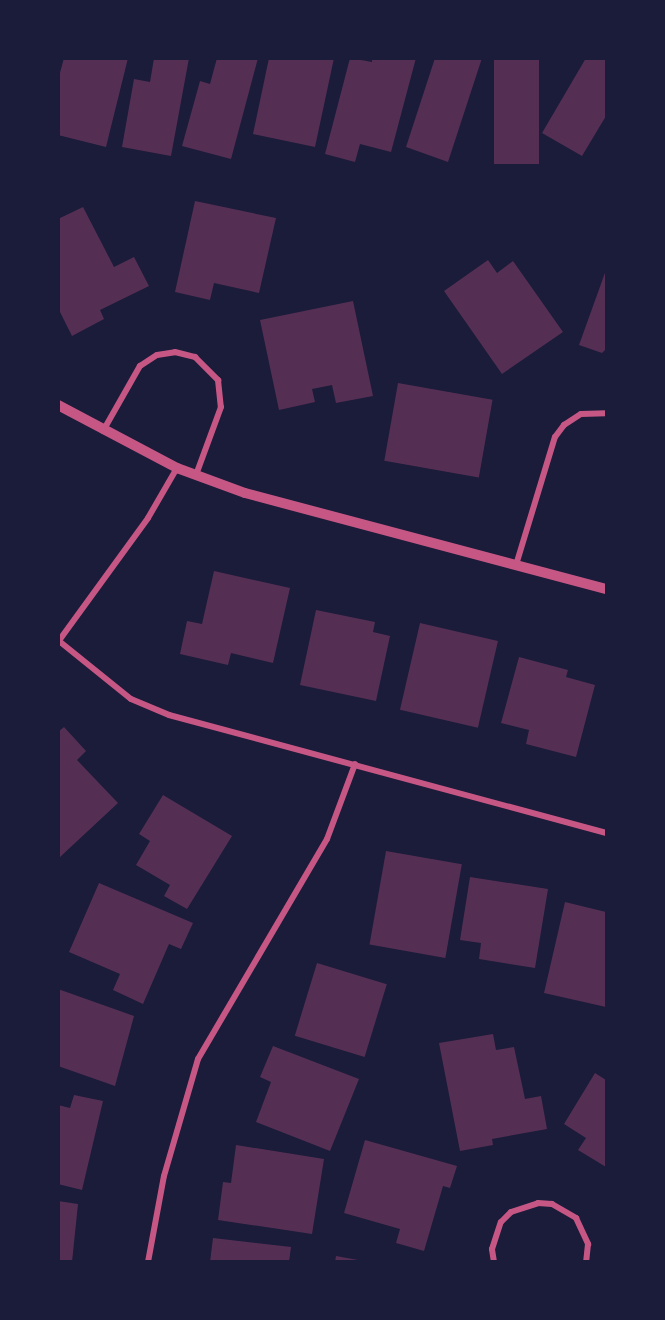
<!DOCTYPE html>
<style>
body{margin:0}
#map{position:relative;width:665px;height:1320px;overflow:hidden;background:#1b1b3a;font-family:"Fira Sans",sans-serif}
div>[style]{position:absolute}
.building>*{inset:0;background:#542f53;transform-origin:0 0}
.minor>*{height:6px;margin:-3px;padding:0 3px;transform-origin:3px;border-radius:3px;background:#c65784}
.tertiary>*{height:10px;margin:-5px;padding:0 5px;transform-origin:5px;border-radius:5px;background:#c65784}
span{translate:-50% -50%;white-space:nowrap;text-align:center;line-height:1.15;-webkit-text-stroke:5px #1b1b3a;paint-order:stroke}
.frame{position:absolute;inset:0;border:60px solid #1b1b3a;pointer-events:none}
</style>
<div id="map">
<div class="building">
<i style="clip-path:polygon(64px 58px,128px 58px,106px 147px,58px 135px,58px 80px)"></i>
<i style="clip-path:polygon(154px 58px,189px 58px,171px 156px,122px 147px,134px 79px,150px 82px)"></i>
<i style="clip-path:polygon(217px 58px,258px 58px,231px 159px,182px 146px,200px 81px,210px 84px)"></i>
<i style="clip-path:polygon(269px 58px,334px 58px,315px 147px,253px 134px)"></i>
<i style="clip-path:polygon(350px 58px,372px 62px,372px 58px,416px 58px,391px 152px,360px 144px,355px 162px,325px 154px)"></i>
<i style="clip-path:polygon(435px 58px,482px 58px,448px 162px,406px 147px)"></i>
<i style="left:494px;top:58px;width:45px;height:106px"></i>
<i style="clip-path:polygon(586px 58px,606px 58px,606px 116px,582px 156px,542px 133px)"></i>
<i style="clip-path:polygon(195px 201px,276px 218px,259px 293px,214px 283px,210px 300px,175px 292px)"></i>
<i style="clip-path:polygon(83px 207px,114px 267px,134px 257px,149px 286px,100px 310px,104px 319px,72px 336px,58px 308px,58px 219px)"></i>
<i style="clip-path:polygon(488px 260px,497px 273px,513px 261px,563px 332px,502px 374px,444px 291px)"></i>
<i style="clip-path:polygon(606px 270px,606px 349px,602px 353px,579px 345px)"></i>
<i style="clip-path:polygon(353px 301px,373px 396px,336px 403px,332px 385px,312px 389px,315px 402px,279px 410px,260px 320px)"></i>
<i style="left:398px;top:383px;width:96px;height:79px;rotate:10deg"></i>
<i style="clip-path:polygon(214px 571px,290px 588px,273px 663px,231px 653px,228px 665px,180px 654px,187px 621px,202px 624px)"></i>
<i style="clip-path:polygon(316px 610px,375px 622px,373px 632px,390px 636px,376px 701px,300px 685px)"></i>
<i style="left:420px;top:623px;width:80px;height:89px;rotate:13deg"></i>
<i style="clip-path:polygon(519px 657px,568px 670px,566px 677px,595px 685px,576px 757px,526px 744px,529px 730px,501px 723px)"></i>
<i style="clip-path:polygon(64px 727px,86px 751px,77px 760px,118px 803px,60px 857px,58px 732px)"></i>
<i style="clip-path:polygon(163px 795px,232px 836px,187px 909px,164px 896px,170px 885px,136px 865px,150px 841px,139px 834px)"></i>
<i style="left:386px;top:851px;width:77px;height:95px;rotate:10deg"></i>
<i style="clip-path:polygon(470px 877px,548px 889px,535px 968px,479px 959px,481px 943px,460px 940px)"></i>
<i style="clip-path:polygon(99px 883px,193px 923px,181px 949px,169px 944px,143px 1004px,113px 990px,120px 974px,69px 952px)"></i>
<i style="clip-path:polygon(565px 902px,606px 912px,606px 1007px,544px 993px)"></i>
<i style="left:317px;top:963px;width:73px;height:76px;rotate:17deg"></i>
<i style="clip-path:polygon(58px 989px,134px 1016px,115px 1086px,58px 1066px)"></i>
<i style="clip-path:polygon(493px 1034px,496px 1050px,514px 1047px,525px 1099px,541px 1096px,547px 1129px,492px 1139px,493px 1145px,460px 1151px,439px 1043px)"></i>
<i style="clip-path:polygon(273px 1046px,359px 1079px,330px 1151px,256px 1122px,271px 1082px,260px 1077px)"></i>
<i style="clip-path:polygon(595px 1073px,606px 1080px,606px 1167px,578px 1150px,586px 1138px,564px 1124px)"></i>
<i style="clip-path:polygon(74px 1095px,103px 1101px,82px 1190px,58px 1184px,58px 1105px,70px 1108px)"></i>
<i style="clip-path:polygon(365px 1140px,457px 1166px,450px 1188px,443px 1186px,424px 1251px,396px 1243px,400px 1229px,344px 1213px)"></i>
<i style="clip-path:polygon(236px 1145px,324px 1159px,312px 1234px,218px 1220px,223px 1182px,231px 1183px)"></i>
<i style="clip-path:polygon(58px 1201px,78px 1204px,72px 1262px,58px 1262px)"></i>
<i style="clip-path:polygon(213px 1238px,291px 1247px,289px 1262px,210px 1262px)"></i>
<i style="clip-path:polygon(336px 1256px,358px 1260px,357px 1262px,335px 1262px)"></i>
</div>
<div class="minor">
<i style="left:103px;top:431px;width:75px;rotate:-60.4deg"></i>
<i style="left:140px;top:366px;width:20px;rotate:-33deg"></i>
<i style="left:157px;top:355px;width:18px;rotate:-9deg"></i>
<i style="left:175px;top:352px;width:21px;rotate:14deg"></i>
<i style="left:195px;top:357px;width:33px;rotate:45deg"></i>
<i style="left:218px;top:380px;width:27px;rotate:84deg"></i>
<i style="left:221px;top:407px;width:72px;rotate:110.2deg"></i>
<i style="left:516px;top:565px;width:134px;rotate:-73.1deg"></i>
<i style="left:555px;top:437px;width:15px;rotate:-53deg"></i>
<i style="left:564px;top:425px;width:20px;rotate:-33deg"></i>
<i style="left:581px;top:414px;width:25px;rotate:-2deg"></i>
<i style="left:59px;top:641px;width:92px;rotate:38.9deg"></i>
<i style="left:131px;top:699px;width:41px;rotate:22.8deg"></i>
<i style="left:169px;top:715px;width:453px;rotate:15.1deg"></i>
<i style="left:58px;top:642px;width:153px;rotate:-54deg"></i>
<i style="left:148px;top:518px;width:58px;rotate:-59.9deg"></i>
<i style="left:148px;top:1262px;width:87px;rotate:-79.5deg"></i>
<i style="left:164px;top:1176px;width:122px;rotate:-73.8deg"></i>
<i style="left:198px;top:1059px;width:255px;rotate:-59.6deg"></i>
<i style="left:327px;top:839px;width:80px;rotate:-69.5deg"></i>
<i style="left:494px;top:1262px;width:13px;rotate:-99deg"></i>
<i style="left:492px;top:1249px;width:28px;rotate:-72deg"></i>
<i style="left:501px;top:1222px;width:14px;rotate:-45deg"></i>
<i style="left:511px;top:1212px;width:28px;rotate:-18deg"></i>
<i style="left:538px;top:1203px;width:14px;rotate:4deg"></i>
<i style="left:552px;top:1204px;width:28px;rotate:30deg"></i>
<i style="left:576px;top:1218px;width:29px;rotate:65deg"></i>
<i style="left:588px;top:1244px;width:18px;rotate:96deg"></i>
</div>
<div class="tertiary">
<i style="left:58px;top:405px;width:135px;rotate:27.9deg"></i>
<i style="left:177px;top:468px;width:72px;rotate:20.2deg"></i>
<i style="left:245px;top:493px;width:374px;rotate:14.9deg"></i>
</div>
<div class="frame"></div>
</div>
